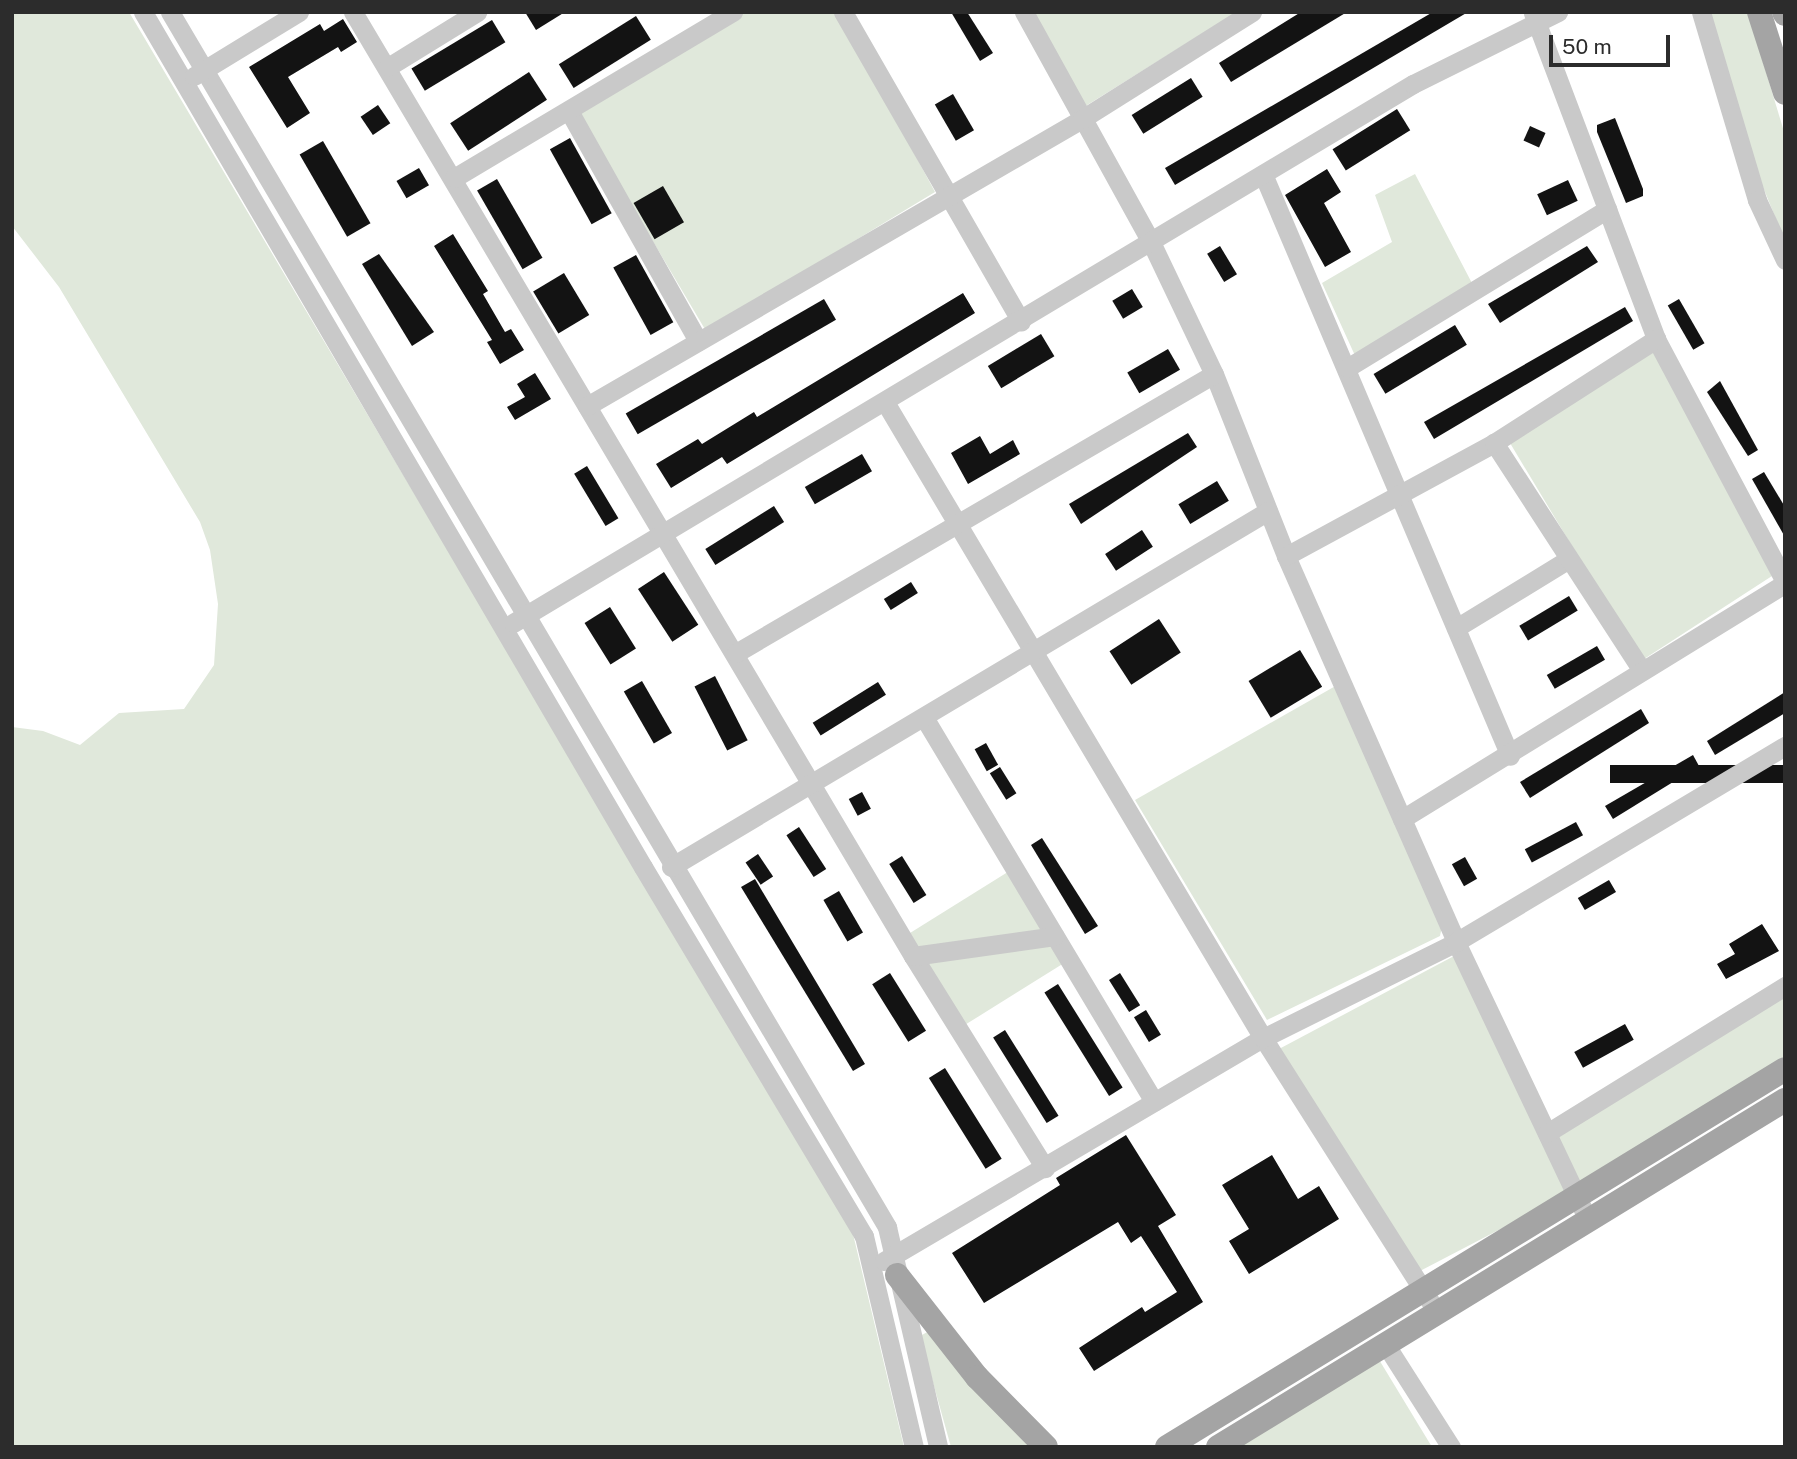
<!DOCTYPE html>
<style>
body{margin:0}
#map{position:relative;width:1797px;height:1459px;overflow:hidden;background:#fff;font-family:"Public Sans",sans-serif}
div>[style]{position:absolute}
.green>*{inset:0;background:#e0e8db;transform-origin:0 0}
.building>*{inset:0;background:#131313;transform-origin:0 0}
.minor>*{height:19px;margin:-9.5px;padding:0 9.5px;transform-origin:9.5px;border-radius:9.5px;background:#c9c9c9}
.major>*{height:24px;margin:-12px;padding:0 12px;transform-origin:12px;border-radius:12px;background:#a4a4a4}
span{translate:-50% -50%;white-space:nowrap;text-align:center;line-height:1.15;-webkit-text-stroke:7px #fff;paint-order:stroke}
.frame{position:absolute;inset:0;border:14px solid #2c2c2c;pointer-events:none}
.scale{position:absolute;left:1549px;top:35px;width:121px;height:32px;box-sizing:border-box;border:4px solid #2c2c2c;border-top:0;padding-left:9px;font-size:21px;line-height:24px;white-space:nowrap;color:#2c2c2c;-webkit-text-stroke:5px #fff;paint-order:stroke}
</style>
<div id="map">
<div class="green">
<i style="clip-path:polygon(12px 12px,129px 12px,853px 1234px,904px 1447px,12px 1447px,12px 727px,43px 731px,80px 745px,119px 713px,184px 709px,214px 665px,218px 604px,210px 550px,200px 522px,59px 287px,12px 226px)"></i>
<i style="clip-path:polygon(744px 12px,838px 12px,935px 192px,706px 331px,577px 113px)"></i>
<i style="clip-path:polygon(1033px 12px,1237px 12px,1084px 107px)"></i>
<i style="clip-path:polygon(1708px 12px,1748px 12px,1785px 135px,1785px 241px,1754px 165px)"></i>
<i style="clip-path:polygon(1415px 174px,1474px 287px,1357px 360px,1322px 283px,1392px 242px,1375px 195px)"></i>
<i style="clip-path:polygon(1656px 347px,1772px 576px,1641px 661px,1510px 443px)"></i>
<i style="clip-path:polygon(1339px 684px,1443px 921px,1440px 936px,1267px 1020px,1135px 800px)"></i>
<i style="left:1011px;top:870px;width:107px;height:120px;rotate:58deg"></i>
<i style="clip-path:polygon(1454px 956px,1568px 1194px,1420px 1271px,1279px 1049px)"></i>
<i style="clip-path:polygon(1785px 989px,1785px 1057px,1580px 1185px,1556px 1131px)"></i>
<i style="clip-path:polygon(931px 1330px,1038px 1447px,951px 1447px,920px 1336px)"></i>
<i style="clip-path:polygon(1378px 1358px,1432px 1447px,1236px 1447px)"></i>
</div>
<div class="building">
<i style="clip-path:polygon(525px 12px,565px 12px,536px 30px)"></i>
<i style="clip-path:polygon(951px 12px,967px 12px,993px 53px,980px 61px)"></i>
<i style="clip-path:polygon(1301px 12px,1347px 12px,1231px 82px,1219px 63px)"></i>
<i style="clip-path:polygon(1433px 12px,1468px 12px,1175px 185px,1165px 168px)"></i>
<i style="left:636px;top:16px;width:28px;height:91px;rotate:58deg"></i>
<i style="clip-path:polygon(343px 19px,357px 42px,341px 52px,338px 47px,288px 77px,310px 113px,287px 128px,249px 67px,320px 24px,324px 31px)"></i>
<i style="left:492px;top:20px;width:26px;height:94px;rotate:59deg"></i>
<i style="left:529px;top:72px;width:33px;height:94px;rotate:57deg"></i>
<i style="left:1191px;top:78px;width:22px;height:70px;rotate:58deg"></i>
<i style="left:953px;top:94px;width:42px;height:21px;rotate:60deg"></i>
<i style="left:378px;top:105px;width:22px;height:21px;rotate:56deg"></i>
<i style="left:1397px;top:109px;width:25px;height:76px;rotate:58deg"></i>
<i style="clip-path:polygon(1615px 118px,1643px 189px,1643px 196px,1626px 203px,1597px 132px,1597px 125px)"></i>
<i style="left:1530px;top:126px;width:17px;height:16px;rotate:24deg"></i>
<i style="left:570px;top:138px;width:86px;height:23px;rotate:61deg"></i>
<i style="left:323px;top:141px;width:95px;height:27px;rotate:60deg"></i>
<i style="left:419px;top:168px;width:20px;height:26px;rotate:60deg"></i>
<i style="clip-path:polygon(1327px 169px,1341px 192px,1324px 203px,1351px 252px,1325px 267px,1285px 195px)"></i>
<i style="left:497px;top:179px;width:91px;height:23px;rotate:60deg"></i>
<i style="left:1568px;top:180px;width:23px;height:34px;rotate:65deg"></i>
<i style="left:663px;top:186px;width:42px;height:34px;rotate:60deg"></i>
<i style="clip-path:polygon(453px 234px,488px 291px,483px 294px,505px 332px,511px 329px,524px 350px,500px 364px,487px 342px,492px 340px,434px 246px)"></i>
<i style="left:1220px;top:246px;width:33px;height:15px;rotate:59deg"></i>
<i style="clip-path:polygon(1587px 246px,1598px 262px,1500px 323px,1488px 304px)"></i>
<i style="clip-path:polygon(379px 254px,434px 332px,412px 346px,362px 264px)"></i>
<i style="left:636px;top:255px;width:77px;height:26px;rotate:61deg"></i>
<i style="left:564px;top:273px;width:49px;height:36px;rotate:59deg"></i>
<i style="left:1132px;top:289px;width:21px;height:23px;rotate:59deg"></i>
<i style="clip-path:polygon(963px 293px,975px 313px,727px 464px,722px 457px,671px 488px,656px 464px,698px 439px,702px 444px,754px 412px,757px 417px)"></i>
<i style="left:824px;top:299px;width:24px;height:229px;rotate:60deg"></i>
<i style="left:1679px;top:299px;width:51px;height:13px;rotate:60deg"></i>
<i style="clip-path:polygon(1625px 307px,1633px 321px,1434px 439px,1424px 422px)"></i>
<i style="left:1455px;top:325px;width:23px;height:95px;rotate:59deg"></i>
<i style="left:1041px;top:334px;width:26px;height:62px;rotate:59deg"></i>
<i style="left:1168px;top:349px;width:24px;height:47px;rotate:60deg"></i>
<i style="clip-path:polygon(535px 373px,551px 399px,515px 420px,507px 407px,525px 397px,517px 384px)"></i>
<i style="clip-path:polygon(1720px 381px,1758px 450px,1748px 456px,1707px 392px)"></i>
<i style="clip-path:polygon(1188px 433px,1197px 447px,1081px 524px,1069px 504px)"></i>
<i style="clip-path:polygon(980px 436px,990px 454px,1013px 440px,1020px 454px,968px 484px,951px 453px)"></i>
<i style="left:862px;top:454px;width:20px;height:66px;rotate:60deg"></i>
<i style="left:587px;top:466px;width:61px;height:15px;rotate:59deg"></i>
<i style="clip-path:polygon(1764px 472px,1785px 507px,1785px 537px,1752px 479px)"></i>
<i style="left:1217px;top:481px;width:23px;height:45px;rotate:59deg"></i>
<i style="left:774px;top:506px;width:19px;height:81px;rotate:58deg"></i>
<i style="left:1142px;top:530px;width:20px;height:44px;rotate:57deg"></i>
<i style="left:664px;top:572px;width:63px;height:31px;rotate:57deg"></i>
<i style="left:911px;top:582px;width:13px;height:32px;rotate:58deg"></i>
<i style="left:1569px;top:596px;width:17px;height:58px;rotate:59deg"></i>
<i style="left:610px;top:607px;width:49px;height:30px;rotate:58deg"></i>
<i style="left:1159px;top:619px;width:40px;height:59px;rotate:57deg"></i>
<i style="left:1597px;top:646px;width:16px;height:58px;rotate:60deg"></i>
<i style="left:1300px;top:650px;width:43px;height:60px;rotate:59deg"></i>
<i style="left:715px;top:676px;width:72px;height:23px;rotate:63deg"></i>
<i style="left:642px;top:681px;width:60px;height:21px;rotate:60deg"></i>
<i style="left:878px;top:682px;width:15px;height:77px;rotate:58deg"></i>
<i style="clip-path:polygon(1785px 692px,1785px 713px,1715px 755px,1707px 741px)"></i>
<i style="clip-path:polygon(1641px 709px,1649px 723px,1530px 798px,1520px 782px)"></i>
<i style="left:986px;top:743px;width:25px;height:13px;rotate:61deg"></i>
<i style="clip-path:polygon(1693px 755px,1699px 766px,1613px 819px,1605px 806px)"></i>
<i style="left:1785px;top:765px;width:18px;height:175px;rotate:90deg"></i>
<i style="left:1000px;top:767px;width:31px;height:12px;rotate:58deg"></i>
<i style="left:862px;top:792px;width:19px;height:15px;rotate:62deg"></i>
<i style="left:1576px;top:822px;width:15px;height:58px;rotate:62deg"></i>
<i style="left:799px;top:827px;width:50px;height:15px;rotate:57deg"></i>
<i style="clip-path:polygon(1042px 838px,1098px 926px,1085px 934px,1031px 845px)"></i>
<i style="left:758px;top:854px;width:27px;height:15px;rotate:56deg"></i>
<i style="left:902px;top:856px;width:46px;height:15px;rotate:58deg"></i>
<i style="left:1465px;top:857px;width:25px;height:15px;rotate:61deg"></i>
<i style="clip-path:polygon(755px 879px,865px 1064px,853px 1071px,741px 887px)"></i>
<i style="left:1609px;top:880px;width:14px;height:36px;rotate:60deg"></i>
<i style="left:839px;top:891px;width:48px;height:18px;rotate:60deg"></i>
<i style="clip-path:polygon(1762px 924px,1779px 951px,1726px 979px,1717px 964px,1735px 954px,1729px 944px)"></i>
<i style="left:890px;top:973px;width:68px;height:21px;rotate:58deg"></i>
<i style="left:1120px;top:973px;width:38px;height:13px;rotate:58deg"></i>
<i style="left:1058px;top:984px;width:122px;height:16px;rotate:58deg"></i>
<i style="left:1146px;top:1010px;width:29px;height:14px;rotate:59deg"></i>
<i style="left:1625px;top:1024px;width:18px;height:58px;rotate:61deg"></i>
<i style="left:1005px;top:1030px;width:101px;height:14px;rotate:58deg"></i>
<i style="left:945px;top:1068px;width:107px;height:19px;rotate:58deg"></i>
<i style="clip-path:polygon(1126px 1135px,1176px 1215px,1158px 1226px,1203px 1302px,1094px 1371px,1079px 1348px,1142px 1307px,1145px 1312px,1177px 1292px,1141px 1236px,1131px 1243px,1118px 1222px,984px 1303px,952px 1253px,1060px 1185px,1056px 1178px)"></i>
<i style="clip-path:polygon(1272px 1155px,1298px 1199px,1319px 1186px,1339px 1219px,1249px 1274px,1229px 1241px,1249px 1229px,1222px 1185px)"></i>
</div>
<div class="minor">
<i style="left:143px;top:12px;width:990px;rotate:59.68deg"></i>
<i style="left:643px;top:867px;width:430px;rotate:59.1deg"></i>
<i style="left:864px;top:1236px;width:217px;rotate:76.7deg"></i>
<i style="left:170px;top:12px;width:1411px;rotate:59.45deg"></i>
<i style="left:887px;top:1227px;width:226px;rotate:76.9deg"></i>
<i style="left:353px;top:12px;width:1098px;rotate:59.32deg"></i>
<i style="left:913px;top:956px;width:250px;rotate:58.1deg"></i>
<i style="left:843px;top:12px;width:357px;rotate:60.1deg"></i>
<i style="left:1024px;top:12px;width:260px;rotate:61.1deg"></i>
<i style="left:1150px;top:240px;width:148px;rotate:64.5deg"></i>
<i style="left:1214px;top:374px;width:196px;rotate:68.4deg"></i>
<i style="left:1286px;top:556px;width:422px;rotate:66.2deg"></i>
<i style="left:1456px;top:942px;width:296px;rotate:64.6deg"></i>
<i style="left:1701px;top:12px;width:196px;rotate:73.4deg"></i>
<i style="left:1757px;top:200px;width:66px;rotate:65deg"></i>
<i style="left:1533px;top:13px;width:348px;rotate:69.3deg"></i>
<i style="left:1656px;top:339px;width:275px;rotate:62deg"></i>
<i style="left:388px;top:67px;width:105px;rotate:-31.7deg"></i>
<i style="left:194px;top:76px;width:123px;rotate:-31.4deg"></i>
<i style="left:569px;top:111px;width:264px;rotate:60.7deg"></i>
<i style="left:1263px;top:174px;width:632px;rotate:67deg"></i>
<i style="left:454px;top:178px;width:325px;rotate:-30.8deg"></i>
<i style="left:1347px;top:368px;width:305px;rotate:-31.4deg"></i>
<i style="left:885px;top:402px;width:740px;rotate:59.28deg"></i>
<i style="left:1263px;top:1038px;width:323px;rotate:57.6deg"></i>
<i style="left:587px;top:406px;width:572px;rotate:-30.11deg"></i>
<i style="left:1082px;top:119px;width:201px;rotate:-32.2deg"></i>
<i style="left:1286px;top:556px;width:237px;rotate:-28.5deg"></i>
<i style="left:513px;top:623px;width:1049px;rotate:-30.92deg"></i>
<i style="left:1413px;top:84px;width:162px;rotate:-26.4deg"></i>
<i style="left:1456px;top:628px;width:132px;rotate:-31.4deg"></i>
<i style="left:736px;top:653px;width:553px;rotate:-30.27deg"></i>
<i style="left:1641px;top:669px;width:270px;rotate:-123deg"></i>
<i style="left:1494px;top:443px;width:193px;rotate:-32.7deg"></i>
<i style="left:925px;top:719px;width:446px;rotate:59.1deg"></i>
<i style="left:1402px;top:819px;width:450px;rotate:-31.6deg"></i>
<i style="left:671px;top:867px;width:695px;rotate:-30.81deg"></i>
<i style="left:913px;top:956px;width:143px;rotate:-8deg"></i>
<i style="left:1547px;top:1133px;width:280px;rotate:-31.7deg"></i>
<i style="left:884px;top:1261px;width:440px;rotate:-30.5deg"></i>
<i style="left:1263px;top:1038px;width:216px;rotate:-26.4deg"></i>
<i style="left:1456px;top:942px;width:383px;rotate:-30.8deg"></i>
<i style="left:1384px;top:1342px;width:125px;rotate:57.5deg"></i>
</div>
<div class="major">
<i style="left:1759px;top:12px;width:85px;rotate:72.2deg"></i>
<i style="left:1784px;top:12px;width:2px;rotate:63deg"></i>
<i style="left:897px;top:1275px;width:130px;rotate:51.9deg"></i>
<i style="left:977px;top:1377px;width:98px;rotate:45.4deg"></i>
<i style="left:1167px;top:1447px;width:724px;rotate:-31.45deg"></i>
<i style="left:1218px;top:1447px;width:665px;rotate:-31.47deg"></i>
</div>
<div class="frame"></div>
<div class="scale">50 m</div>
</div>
